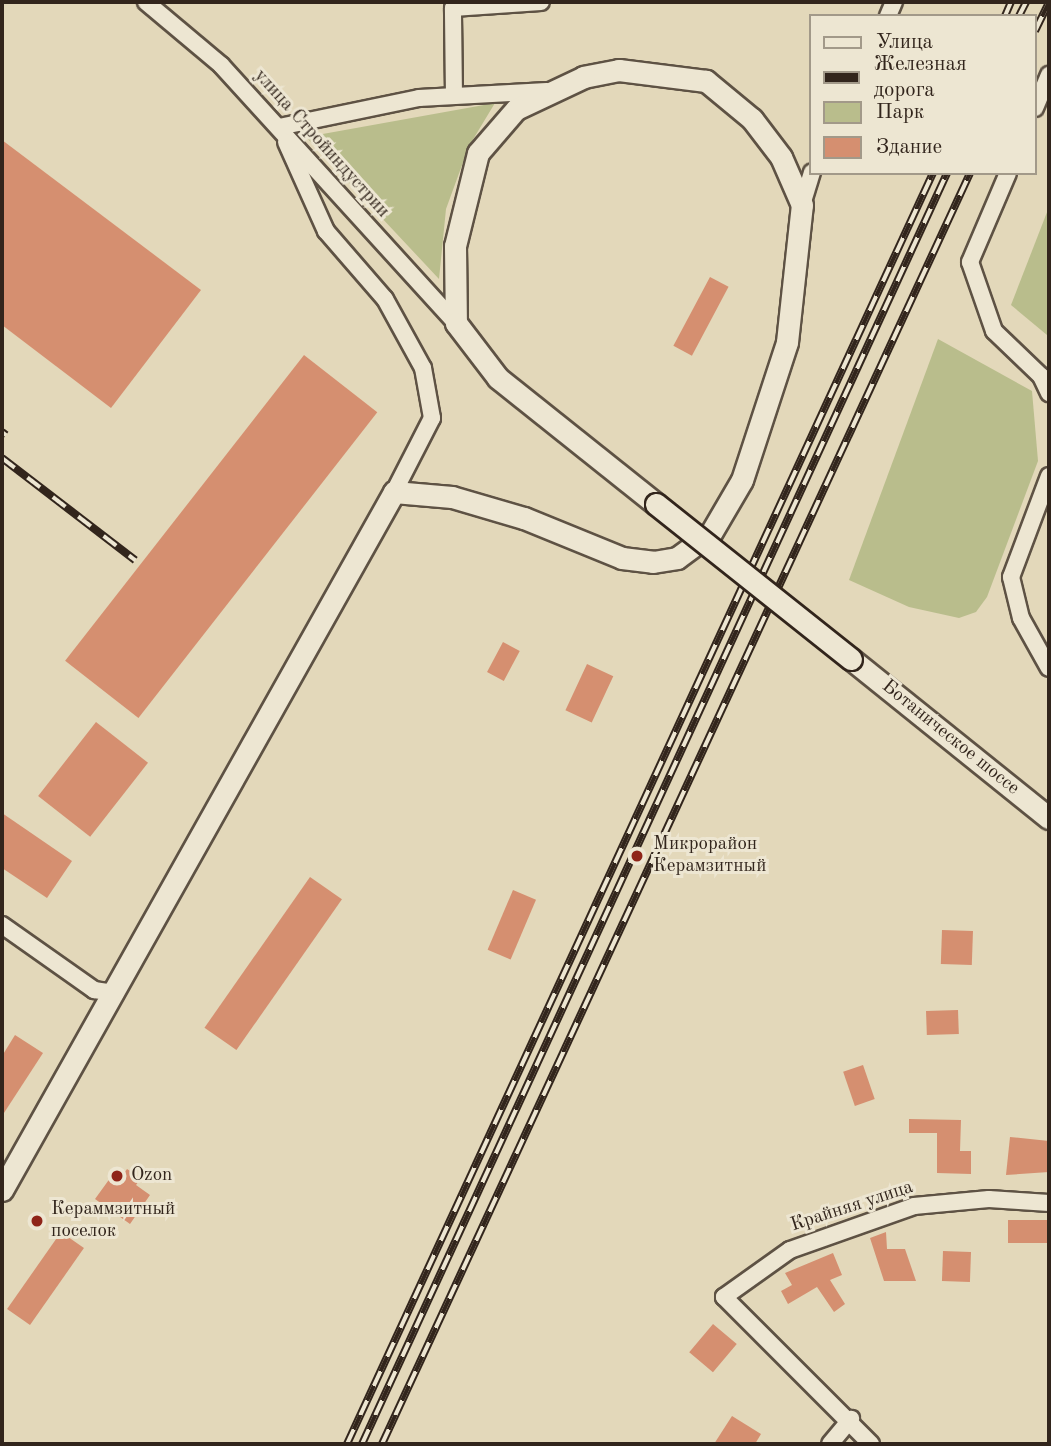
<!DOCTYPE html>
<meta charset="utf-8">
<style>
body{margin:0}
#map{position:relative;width:1051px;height:1446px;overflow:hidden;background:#e3d8ba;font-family:"Old Standard TT",serif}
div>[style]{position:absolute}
.green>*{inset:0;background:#b9bd8c}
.building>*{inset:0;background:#d58f70;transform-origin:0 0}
.roads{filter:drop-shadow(2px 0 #5e5244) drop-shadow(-2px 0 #5e5244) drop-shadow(0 2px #5e5244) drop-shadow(0 -2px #5e5244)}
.street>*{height:16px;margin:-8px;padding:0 8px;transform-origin:8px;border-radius:8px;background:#ede6d2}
.secondary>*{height:21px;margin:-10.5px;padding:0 10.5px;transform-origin:10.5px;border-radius:10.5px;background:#ede6d2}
.rail>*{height:8px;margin-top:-4px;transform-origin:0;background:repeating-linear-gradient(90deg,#ede6d2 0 16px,#32251c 0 32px);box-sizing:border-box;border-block:2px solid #32251c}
.bridges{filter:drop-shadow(2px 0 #32251c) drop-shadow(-2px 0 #32251c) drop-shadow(0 2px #32251c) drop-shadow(0 -2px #32251c)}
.secondary-bridge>*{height:21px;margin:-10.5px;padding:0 10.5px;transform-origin:10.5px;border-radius:10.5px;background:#ede6d2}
.dots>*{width:19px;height:19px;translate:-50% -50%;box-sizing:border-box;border:4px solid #ede6d2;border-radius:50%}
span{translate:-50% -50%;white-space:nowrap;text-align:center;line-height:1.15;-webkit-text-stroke:6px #ede6d2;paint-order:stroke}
.street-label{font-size:19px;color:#32251c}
.poi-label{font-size:19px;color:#32251c}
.left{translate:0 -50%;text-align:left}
.frame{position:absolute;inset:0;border:4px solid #32251c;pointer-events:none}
.legend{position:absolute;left:809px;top:14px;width:228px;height:161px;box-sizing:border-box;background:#ede6d2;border:2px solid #a29989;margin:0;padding:9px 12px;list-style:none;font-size:21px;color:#32251c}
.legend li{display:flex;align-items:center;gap:14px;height:35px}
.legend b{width:35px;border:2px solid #a29989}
</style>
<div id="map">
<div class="green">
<i style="clip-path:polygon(495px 103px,469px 146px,446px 209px,439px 279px,306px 137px)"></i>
<i style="clip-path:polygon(1049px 207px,1049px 335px,1047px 335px,1011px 305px)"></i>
<i style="clip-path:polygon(938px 339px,1032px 391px,1038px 461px,987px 597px,976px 612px,959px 618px,909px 607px,849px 580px)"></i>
</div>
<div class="building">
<i style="clip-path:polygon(2px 140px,201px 290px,111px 408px,2px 325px)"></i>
<i style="left:710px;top:277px;width:21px;height:78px;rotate:28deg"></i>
<i style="left:304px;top:355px;width:93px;height:388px;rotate:38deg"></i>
<i style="left:503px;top:642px;width:19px;height:34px;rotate:28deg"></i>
<i style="left:587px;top:664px;width:29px;height:51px;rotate:25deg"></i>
<i style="left:96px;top:722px;width:66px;height:94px;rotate:38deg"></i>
<i style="clip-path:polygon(2px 813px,72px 861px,47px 898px,2px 868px)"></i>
<i style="left:310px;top:877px;width:39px;height:184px;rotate:35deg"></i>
<i style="left:513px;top:890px;width:25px;height:65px;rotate:23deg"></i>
<i style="left:942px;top:930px;width:31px;height:34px;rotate:2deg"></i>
<i style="left:958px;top:1010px;width:24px;height:32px;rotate:88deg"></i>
<i style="clip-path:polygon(15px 1035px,43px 1053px,2px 1116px,2px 1056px)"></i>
<i style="left:863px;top:1065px;width:36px;height:21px;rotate:71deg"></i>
<i style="clip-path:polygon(909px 1119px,961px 1120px,960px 1151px,971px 1151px,971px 1174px,937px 1173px,937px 1133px,909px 1133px)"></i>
<i style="clip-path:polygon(1010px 1137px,1049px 1141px,1049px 1172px,1006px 1175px)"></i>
<i style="clip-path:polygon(127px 1169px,141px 1178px,136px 1185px,150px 1195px,130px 1224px,95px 1199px,116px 1170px,123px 1175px)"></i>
<i style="left:1049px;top:1220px;width:23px;height:41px;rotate:90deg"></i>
<i style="left:61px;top:1232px;width:28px;height:94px;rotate:35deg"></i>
<i style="clip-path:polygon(886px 1232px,887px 1249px,905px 1249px,916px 1281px,884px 1281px,870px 1238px)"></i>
<i style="left:943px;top:1251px;width:28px;height:30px;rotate:2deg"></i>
<i style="clip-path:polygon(833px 1253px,842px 1275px,830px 1280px,845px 1304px,834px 1312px,817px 1287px,788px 1304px,781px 1291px,792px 1285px,785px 1273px)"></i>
<i style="left:713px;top:1324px;width:31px;height:37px;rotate:40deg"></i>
<i style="clip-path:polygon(732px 1416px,761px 1434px,755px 1444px,714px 1444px)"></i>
</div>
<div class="roads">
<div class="street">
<i style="left:146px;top:2px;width:98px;rotate:40deg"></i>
<i style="left:221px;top:65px;width:349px;rotate:47.7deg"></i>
<i style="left:888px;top:16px;width:15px;rotate:-67deg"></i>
<i style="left:454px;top:96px;width:88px;rotate:-90.7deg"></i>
<i style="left:453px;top:8px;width:88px;rotate:-3.9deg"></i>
<i style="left:1035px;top:108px;width:36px;rotate:-67deg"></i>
<i style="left:279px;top:127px;width:143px;rotate:-11.7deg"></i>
<i style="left:419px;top:98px;width:128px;rotate:-3.1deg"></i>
<i style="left:286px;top:142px;width:98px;rotate:65.8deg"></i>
<i style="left:326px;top:231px;width:90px;rotate:49.1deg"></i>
<i style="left:385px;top:299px;width:79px;rotate:61.2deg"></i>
<i style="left:423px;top:368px;width:51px;rotate:79.8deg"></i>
<i style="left:432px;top:418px;width:83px;rotate:117.2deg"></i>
<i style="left:1008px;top:173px;width:97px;rotate:113.1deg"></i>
<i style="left:970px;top:262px;width:73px;rotate:70.8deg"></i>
<i style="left:994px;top:331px;width:65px;rotate:43.8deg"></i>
<i style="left:1041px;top:376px;width:19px;rotate:65deg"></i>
<i style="left:802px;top:205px;width:34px;rotate:-73deg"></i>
<i style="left:1049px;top:476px;width:108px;rotate:110.6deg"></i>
<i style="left:1011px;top:577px;width:42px;rotate:76.3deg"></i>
<i style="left:1021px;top:618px;width:57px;rotate:60.8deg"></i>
<i style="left:2px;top:925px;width:113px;rotate:35.2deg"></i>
<i style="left:94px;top:990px;width:22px;rotate:8deg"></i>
<i style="left:830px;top:1444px;width:33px;rotate:-50deg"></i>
<i style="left:871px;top:1444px;width:208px;rotate:-135deg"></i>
<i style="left:724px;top:1297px;width:81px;rotate:-35.5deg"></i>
<i style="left:790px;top:1250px;width:132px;rotate:-19.5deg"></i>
<i style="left:914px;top:1206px;width:75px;rotate:-5.3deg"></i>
<i style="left:989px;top:1199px;width:60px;rotate:3.8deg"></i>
</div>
<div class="secondary">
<i style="left:851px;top:659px;width:254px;rotate:38.8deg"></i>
<i style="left:2px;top:1190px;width:801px;rotate:-60.68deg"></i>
<i style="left:394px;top:492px;width:58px;rotate:4.9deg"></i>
<i style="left:452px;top:497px;width:75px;rotate:16.3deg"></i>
<i style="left:524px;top:518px;width:106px;rotate:22.2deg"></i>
<i style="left:622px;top:558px;width:31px;rotate:7deg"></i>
<i style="left:653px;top:562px;width:24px;rotate:-9deg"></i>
<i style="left:677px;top:558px;width:42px;rotate:-36.3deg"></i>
<i style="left:711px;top:533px;width:61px;rotate:-59.7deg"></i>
<i style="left:742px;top:480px;width:145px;rotate:-71.9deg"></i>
<i style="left:787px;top:342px;width:138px;rotate:-83.8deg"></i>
<i style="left:802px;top:205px;width:52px;rotate:-113.6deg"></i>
<i style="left:781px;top:157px;width:48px;rotate:-127.3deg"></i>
<i style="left:752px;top:119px;width:60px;rotate:-140.4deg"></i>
<i style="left:706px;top:81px;width:88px;rotate:-172.8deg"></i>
<i style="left:619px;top:70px;width:36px;rotate:169deg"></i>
<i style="left:584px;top:77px;width:75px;rotate:154.8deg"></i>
<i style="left:516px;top:109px;width:58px;rotate:130.8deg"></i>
<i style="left:478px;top:153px;width:96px;rotate:103.9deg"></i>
<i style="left:455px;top:246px;width:77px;rotate:89.3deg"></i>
<i style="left:456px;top:323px;width:69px;rotate:52.6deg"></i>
<i style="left:498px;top:378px;width:202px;rotate:38.6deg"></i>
</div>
</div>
<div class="rail">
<i style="left:1005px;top:16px;width:15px;rotate:-67deg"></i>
<i style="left:1019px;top:16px;width:16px;rotate:-63deg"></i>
<i style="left:1035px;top:31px;width:32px;rotate:-64deg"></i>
<i style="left:2px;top:432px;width:5px;rotate:37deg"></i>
<i style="left:2px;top:458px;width:168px;rotate:37.5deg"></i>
<i style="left:347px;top:1444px;width:1400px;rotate:-65.25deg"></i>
<i style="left:362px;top:1444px;width:1399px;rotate:-65.28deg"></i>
<i style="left:382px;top:1444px;width:1400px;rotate:-65.17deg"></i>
</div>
<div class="bridges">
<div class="secondary-bridge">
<i style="left:656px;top:504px;width:249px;rotate:38.5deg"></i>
</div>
</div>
<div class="dots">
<i style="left:637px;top:856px;background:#8f2418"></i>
<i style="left:117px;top:1176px;background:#8f2418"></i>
<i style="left:37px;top:1221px;background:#8f2418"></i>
</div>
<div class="street-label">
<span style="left:321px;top:144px;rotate:48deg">улица Стройиндустрии</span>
<span style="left:950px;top:738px;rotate:39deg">Ботаническое шоссе</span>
<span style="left:852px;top:1207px;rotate:-18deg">Крайняя улица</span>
</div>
<div class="poi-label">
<span class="left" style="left:653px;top:856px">Микрорайон<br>Керамзитный</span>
<span class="left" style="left:131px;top:1176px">Ozon</span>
<span class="left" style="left:51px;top:1221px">Кераммзитный<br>поселок</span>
</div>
<div class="frame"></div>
<ul class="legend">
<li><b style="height:9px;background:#ede6d2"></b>Улица</li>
<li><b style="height:9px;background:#32251c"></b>Железная дорога</li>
<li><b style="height:19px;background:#b9bd8c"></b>Парк</li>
<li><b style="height:19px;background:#d58f70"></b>Здание</li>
</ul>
</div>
